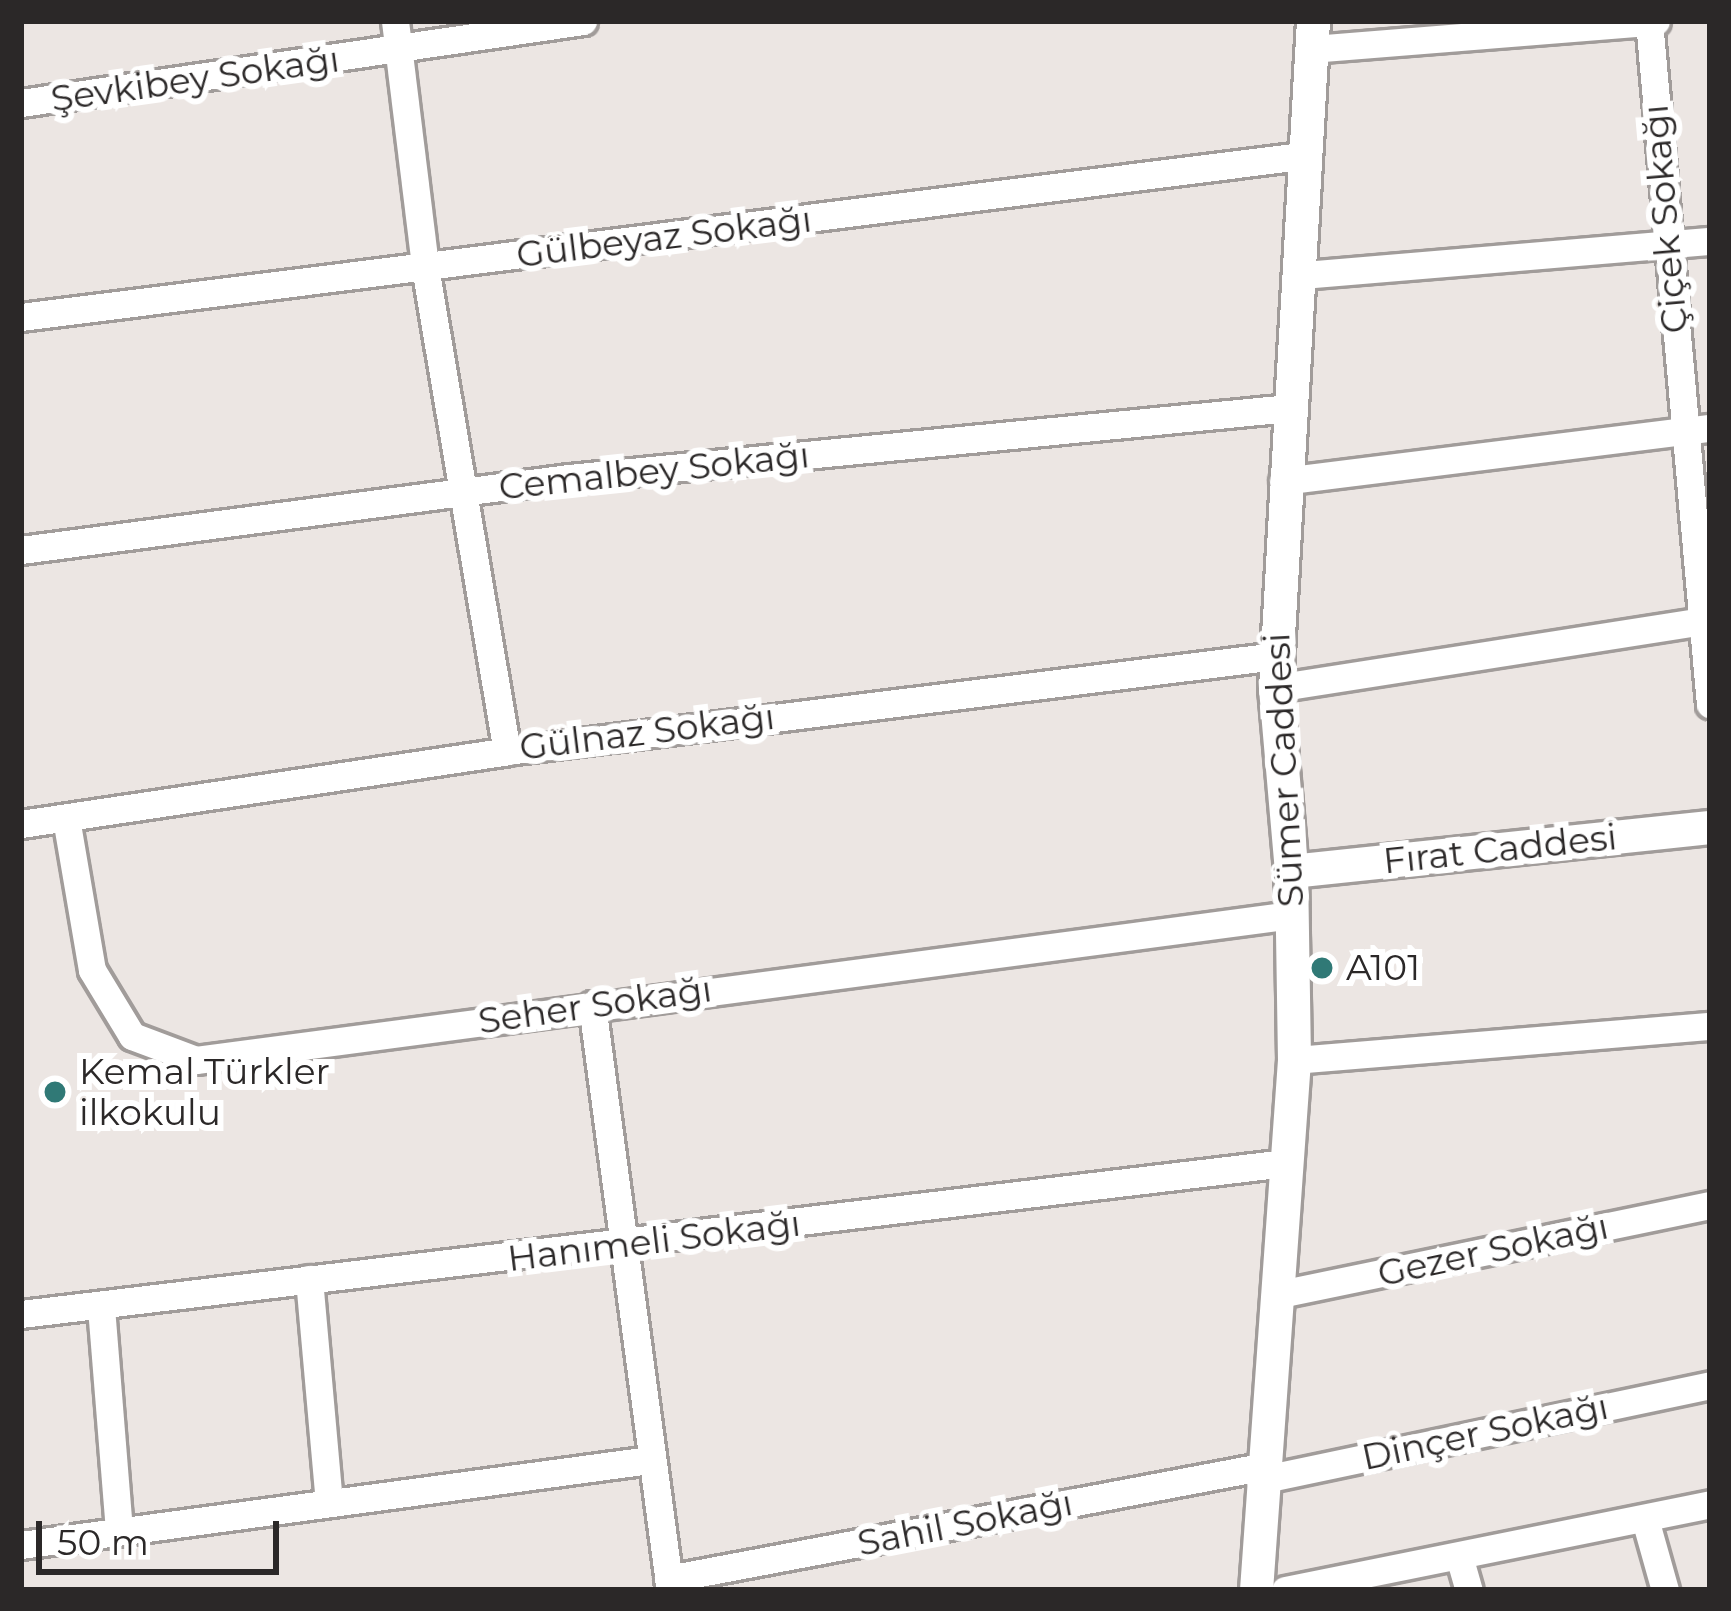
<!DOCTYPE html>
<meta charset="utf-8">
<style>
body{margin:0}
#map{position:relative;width:1731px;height:1611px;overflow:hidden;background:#ece6e3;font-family:Montserrat,sans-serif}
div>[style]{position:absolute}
.roads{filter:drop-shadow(3px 0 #a19c9a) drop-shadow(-3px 0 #a19c9a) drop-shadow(0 3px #a19c9a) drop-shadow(0 -3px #a19c9a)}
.minor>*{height:27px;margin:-13.5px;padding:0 13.5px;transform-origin:13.5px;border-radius:13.5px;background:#fff}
.tertiary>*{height:33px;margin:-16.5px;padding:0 16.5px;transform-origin:16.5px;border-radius:16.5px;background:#fff}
.dots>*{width:33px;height:33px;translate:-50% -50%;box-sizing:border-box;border:6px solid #fff;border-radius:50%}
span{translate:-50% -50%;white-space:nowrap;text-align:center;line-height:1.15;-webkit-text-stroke:12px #fff;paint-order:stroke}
.street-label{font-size:36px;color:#2b2828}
.poi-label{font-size:36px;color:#2b2828}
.left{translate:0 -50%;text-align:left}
.frame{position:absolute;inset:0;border:24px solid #2b2828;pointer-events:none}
.scale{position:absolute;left:36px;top:1521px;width:243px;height:54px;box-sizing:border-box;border:6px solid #2b2828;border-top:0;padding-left:15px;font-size:36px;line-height:42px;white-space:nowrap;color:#2b2828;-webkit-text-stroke:9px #fff;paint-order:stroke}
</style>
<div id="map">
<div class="roads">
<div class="minor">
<i style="left:395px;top:21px;width:248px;rotate:83deg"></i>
<i style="left:425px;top:267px;width:491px;rotate:80.4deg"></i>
<i style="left:1649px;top:21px;width:686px;rotate:84.9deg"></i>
<i style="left:1311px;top:49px;width:346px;rotate:-4.6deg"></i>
<i style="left:21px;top:103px;width:568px;rotate:-8.3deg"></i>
<i style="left:1303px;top:275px;width:408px;rotate:-4.8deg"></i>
<i style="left:21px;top:317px;width:1297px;rotate:-7.17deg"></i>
<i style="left:1283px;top:481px;width:430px;rotate:-7.1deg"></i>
<i style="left:21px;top:550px;width:553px;rotate:-7.49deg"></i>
<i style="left:569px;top:478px;width:723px;rotate:-5.55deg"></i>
<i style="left:1275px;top:688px;width:440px;rotate:-8.9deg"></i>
<i style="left:66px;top:818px;width:154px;rotate:80.3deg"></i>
<i style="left:92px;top:970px;width:77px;rotate:58.8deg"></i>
<i style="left:132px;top:1036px;width:68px;rotate:20.6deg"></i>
<i style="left:196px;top:1060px;width:1105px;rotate:-7.54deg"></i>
<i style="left:21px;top:824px;width:491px;rotate:-8.5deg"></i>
<i style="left:507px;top:751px;width:775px;rotate:-7.04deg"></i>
<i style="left:592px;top:1005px;width:590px;rotate:82.41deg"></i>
<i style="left:1294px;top:1060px;width:417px;rotate:-4.7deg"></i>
<i style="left:309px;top:1279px;width:225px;rotate:84.9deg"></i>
<i style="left:1275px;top:1295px;width:444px;rotate:-11.7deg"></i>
<i style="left:101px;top:1307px;width:225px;rotate:85.4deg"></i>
<i style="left:21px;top:1314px;width:1274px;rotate:-6.81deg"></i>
<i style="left:1260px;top:1480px;width:460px;rotate:-11.9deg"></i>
<i style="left:1645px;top:1519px;width:74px;rotate:74.3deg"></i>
<i style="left:21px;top:1545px;width:635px;rotate:-7.7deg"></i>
<i style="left:1459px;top:1556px;width:35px;rotate:74deg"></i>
<i style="left:668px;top:1579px;width:603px;rotate:-10.7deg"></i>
<i style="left:1285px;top:1590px;width:434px;rotate:-11.4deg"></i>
</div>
<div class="tertiary">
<i style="left:1291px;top:871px;width:421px;rotate:-6deg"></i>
<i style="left:1256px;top:1590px;width:531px;rotate:-85.9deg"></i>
<i style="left:1294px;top:1060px;width:189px;rotate:-90.9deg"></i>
<i style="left:1291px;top:871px;width:184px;rotate:-95deg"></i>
<i style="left:1275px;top:688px;width:668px;rotate:-86.74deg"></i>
</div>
</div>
<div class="dots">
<i style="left:1322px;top:968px;background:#307976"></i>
<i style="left:55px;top:1092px;background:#307976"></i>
</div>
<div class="street-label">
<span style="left:195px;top:79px;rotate:-8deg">Şevkibey Sokağı</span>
<span style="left:1665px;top:219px;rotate:-95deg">Çiçek Sokağı</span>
<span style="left:664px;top:237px;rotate:-7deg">Gülbeyaz Sokağı</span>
<span style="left:654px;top:471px;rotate:-6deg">Cemalbey Sokağı</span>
<span style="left:647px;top:732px;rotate:-7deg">Gülnaz Sokağı</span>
<span style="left:1284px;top:770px;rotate:-93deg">Sümer Caddesi</span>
<span style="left:1500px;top:849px;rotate:-6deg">Fırat Caddesi</span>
<span style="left:595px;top:1005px;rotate:-8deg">Seher Sokağı</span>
<span style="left:654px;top:1241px;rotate:-7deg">Hanımeli Sokağı</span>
<span style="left:1493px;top:1250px;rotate:-12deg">Gezer Sokağı</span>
<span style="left:1485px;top:1432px;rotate:-12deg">Dinçer Sokağı</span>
<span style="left:965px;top:1523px;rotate:-11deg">Sahil Sokağı</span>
</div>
<div class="poi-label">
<span class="left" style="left:1346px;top:968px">A101</span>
<span class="left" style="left:79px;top:1092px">Kemal Türkler<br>ilkokulu</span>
</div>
<div class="frame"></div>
<div class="scale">50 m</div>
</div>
